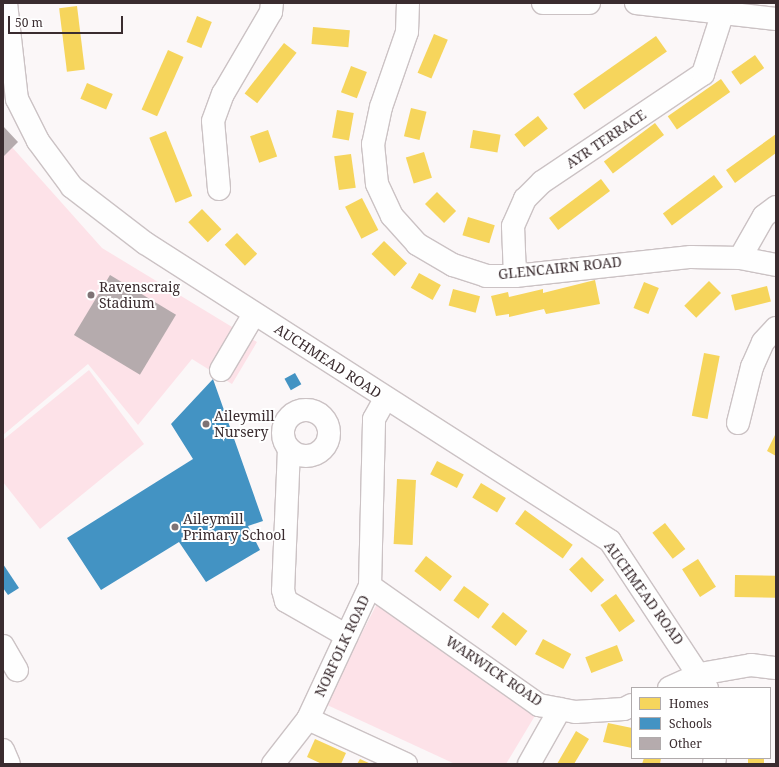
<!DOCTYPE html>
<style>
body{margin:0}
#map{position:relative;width:779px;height:767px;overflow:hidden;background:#fbf7f8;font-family:"Noto Serif",serif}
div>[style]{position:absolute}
.green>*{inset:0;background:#fde2e8}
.homes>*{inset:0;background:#f6d55c;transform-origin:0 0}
.schools>*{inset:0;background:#4393c3;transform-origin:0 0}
.building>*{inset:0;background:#b5abad;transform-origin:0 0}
.roads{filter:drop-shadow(1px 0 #cbc2c4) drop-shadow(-1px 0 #cbc2c4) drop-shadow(0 1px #cbc2c4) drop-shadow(0 -1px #cbc2c4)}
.minor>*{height:22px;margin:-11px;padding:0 11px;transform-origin:11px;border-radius:11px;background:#fefefe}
.minor>.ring{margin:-11px;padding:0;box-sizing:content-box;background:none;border:22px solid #fefefe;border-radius:50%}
.dots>*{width:11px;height:11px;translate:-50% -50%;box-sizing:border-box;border:2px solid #fff;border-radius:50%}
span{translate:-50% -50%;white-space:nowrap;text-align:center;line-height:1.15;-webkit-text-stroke:4px #fff;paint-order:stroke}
.street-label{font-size:14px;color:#3a2c2f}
.poi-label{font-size:14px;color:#3a2c2f}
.left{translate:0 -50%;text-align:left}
.frame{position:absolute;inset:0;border:4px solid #3a2c2f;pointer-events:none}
.legend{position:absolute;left:631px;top:687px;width:140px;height:72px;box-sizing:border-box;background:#fff;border:1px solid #b0abac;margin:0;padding:5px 7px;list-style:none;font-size:12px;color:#3a2c2f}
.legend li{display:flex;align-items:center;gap:8px;height:20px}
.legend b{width:20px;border:1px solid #b0abac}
.scale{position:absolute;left:8px;top:16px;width:115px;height:18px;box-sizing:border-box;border:2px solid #3a2c2f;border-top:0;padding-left:5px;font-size:12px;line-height:14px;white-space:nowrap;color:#3a2c2f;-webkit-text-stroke:3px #fff;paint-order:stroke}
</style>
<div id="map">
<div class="green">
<i style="clip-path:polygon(3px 137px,102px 248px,257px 342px,232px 384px,192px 359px,138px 425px,88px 364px,3px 435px)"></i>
<i style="clip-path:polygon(89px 370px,144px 444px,40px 529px,3px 482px,3px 440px)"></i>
<i style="clip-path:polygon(380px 598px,536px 714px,506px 764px,455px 764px,325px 704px)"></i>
</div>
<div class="homes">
<i style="left:77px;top:6px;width:64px;height:18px;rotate:83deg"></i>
<i style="left:197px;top:16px;width:16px;height:28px;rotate:22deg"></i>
<i style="left:313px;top:27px;width:37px;height:17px;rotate:5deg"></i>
<i style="left:434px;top:34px;width:15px;height:42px;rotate:23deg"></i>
<i style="left:656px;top:36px;width:19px;height:101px;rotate:55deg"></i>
<i style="left:284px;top:43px;width:16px;height:64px;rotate:38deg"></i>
<i style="left:168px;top:50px;width:17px;height:65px;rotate:24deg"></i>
<i style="left:755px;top:55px;width:16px;height:29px;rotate:55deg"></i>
<i style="left:351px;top:66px;width:17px;height:28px;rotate:21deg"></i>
<i style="left:721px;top:79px;width:16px;height:65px;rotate:55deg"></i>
<i style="left:87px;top:83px;width:28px;height:17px;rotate:23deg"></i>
<i style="left:411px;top:108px;width:16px;height:29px;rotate:14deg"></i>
<i style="left:337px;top:110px;width:17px;height:28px;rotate:10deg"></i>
<i style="left:538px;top:116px;width:16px;height:30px;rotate:52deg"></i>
<i style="left:655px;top:123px;width:15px;height:64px;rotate:53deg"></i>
<i style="left:268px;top:130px;width:28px;height:19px;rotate:71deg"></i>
<i style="left:473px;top:130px;width:28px;height:18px;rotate:10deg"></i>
<i style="left:166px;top:131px;width:70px;height:18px;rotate:68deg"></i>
<i style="clip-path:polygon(776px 134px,776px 153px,735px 183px,726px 170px)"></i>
<i style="left:424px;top:152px;width:27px;height:19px;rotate:73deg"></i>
<i style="left:351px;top:154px;width:34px;height:17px;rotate:82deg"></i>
<i style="left:714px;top:175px;width:15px;height:64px;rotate:53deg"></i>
<i style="left:601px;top:179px;width:15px;height:65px;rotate:53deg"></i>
<i style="left:437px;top:192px;width:27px;height:17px;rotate:45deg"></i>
<i style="left:362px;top:198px;width:36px;height:19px;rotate:63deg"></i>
<i style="left:202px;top:209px;width:28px;height:19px;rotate:46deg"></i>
<i style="left:468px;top:217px;width:28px;height:19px;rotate:17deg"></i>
<i style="left:237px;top:233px;width:29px;height:17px;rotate:46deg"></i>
<i style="left:384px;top:241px;width:32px;height:18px;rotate:44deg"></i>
<i style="left:419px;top:273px;width:25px;height:17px;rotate:29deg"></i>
<i style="clip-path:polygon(595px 280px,600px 304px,546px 314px,544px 309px,509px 317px,509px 314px,496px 316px,491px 296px,508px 292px,509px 297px,543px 289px,543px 293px)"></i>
<i style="left:709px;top:281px;width:17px;height:35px;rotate:45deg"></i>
<i style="left:644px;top:282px;width:16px;height:28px;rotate:22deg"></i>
<i style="left:767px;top:286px;width:16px;height:37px;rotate:76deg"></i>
<i style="left:453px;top:289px;width:28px;height:17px;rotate:15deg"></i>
<i style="left:704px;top:353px;width:16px;height:64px;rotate:11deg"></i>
<i style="clip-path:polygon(776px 433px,776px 456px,767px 451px)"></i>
<i style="left:437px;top:461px;width:30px;height:15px;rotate:27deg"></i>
<i style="left:397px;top:479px;width:19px;height:65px;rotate:3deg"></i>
<i style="left:481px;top:483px;width:29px;height:17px;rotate:31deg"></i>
<i style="left:525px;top:510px;width:59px;height:17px;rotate:36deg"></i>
<i style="left:665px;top:523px;width:33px;height:16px;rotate:52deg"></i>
<i style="left:426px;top:556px;width:33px;height:19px;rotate:38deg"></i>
<i style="left:582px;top:557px;width:32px;height:18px;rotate:46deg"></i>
<i style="left:698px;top:559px;width:33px;height:19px;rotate:57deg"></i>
<i style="left:735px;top:575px;width:41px;height:22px;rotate:1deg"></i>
<i style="left:464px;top:586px;width:31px;height:18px;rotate:36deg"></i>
<i style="left:616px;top:594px;width:33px;height:19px;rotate:55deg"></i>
<i style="left:503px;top:612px;width:31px;height:19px;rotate:38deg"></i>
<i style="left:543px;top:639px;width:32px;height:17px;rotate:28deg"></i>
<i style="left:617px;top:645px;width:17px;height:34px;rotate:69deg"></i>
<i style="clip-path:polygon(608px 723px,632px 728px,632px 748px,603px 742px)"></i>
<i style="clip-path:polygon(576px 731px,589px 739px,574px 764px,557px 764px)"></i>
<i style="clip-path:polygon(315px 739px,346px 753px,341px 764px,322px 764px,307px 757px)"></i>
<i style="clip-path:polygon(644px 758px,661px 758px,660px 764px,642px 764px)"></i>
<i style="left:748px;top:758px;width:16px;height:6px"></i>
<i style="clip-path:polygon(360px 759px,371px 764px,357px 764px)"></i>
</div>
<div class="schools">
<i style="left:295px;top:373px;width:13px;height:12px;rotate:61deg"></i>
<i style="clip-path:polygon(213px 379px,263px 521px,248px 526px,260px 550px,206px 582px,179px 542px,101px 590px,67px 538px,193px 459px,171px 424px)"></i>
<i style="clip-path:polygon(3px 564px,19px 588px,8px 595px,3px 588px)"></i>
</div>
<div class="building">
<i style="clip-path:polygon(3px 126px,18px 142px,3px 157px)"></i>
<i style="left:110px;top:275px;width:77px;height:70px;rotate:31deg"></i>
</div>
<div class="roads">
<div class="minor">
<i style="left:6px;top:3px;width:97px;rotate:83.5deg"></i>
<i style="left:17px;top:99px;width:47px;rotate:63.4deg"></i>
<i style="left:38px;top:141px;width:57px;rotate:53.5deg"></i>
<i style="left:72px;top:187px;width:92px;rotate:37.5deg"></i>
<i style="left:145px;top:243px;width:552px;rotate:32.65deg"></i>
<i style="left:610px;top:541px;width:176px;rotate:56.6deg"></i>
<i style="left:408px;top:3px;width:29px;rotate:92deg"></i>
<i style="left:407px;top:32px;width:79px;rotate:109.1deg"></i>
<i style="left:381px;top:107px;width:38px;rotate:102deg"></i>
<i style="left:373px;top:144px;width:40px;rotate:84.3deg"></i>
<i style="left:377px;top:184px;width:35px;rotate:65deg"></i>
<i style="left:392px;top:216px;width:38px;rotate:48deg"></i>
<i style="left:417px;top:244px;width:42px;rotate:30.3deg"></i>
<i style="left:453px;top:265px;width:35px;rotate:18deg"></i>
<i style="left:486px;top:276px;width:29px"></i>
<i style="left:515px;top:276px;width:177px;rotate:-6.2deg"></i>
<i style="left:691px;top:257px;width:49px;rotate:1.2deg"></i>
<i style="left:740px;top:258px;width:37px;rotate:11deg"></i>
<i style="left:543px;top:3px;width:46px"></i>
<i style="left:636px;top:3px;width:141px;rotate:6.5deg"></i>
<i style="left:219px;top:189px;width:68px;rotate:-95deg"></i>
<i style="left:213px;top:121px;width:29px;rotate:-70deg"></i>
<i style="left:223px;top:94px;width:95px;rotate:-59.7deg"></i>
<i style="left:271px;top:12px;width:9px;rotate:-84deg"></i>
<i style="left:740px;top:258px;width:48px;rotate:-60.3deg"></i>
<i style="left:764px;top:216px;width:15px;rotate:-37deg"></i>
<i style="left:515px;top:276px;width:50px;rotate:-92.3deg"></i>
<i style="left:513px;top:226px;width:30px;rotate:-66deg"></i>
<i style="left:525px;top:199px;width:24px;rotate:-45deg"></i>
<i style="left:542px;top:182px;width:194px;rotate:-33.9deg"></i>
<i style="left:703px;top:74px;width:65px;rotate:-72.1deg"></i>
<i style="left:221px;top:370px;width:65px;rotate:-59.5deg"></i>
<i class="ring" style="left:283px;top:410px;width:24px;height:24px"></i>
<i style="left:738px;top:423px;width:58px;rotate:-76deg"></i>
<i style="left:752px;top:367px;width:27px;rotate:-66deg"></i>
<i style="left:763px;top:342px;width:19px;rotate:-47deg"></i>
<i style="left:289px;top:449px;width:141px;rotate:92.4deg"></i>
<i style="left:283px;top:590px;width:11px;rotate:75deg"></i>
<i style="left:286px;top:601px;width:70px;rotate:29.8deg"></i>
<i style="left:370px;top:586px;width:207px;rotate:35.2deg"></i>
<i style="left:539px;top:705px;width:37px;rotate:11deg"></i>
<i style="left:575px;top:712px;width:49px;rotate:-3.5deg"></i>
<i style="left:624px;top:709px;width:9px;rotate:-27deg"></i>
<i style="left:3px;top:646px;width:28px;rotate:60deg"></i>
<i style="left:669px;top:688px;width:34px;rotate:-24deg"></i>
<i style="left:700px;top:674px;width:52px;rotate:-10deg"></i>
<i style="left:751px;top:665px;width:25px;rotate:7deg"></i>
<i style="left:308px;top:719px;width:108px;rotate:24.7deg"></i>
<i style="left:3px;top:750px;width:15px;rotate:67deg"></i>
<i style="left:273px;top:764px;width:57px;rotate:-52.1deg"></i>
<i style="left:308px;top:719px;width:147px;rotate:-65deg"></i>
<i style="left:370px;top:586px;width:167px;rotate:-88.6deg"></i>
<i style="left:374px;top:419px;width:23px;rotate:-61deg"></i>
<i style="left:529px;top:764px;width:63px;rotate:-60.6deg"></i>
<i style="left:714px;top:764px;width:6px;rotate:-81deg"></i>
</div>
</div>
<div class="dots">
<i style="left:91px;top:295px;background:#7e7375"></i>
<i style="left:206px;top:424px;background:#7e7375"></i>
<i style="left:175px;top:527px;background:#7e7375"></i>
</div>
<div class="street-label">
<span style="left:606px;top:139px;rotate:-34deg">AYR TERRACE</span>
<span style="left:560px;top:268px;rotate:-6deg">GLENCAIRN ROAD</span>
<span style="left:328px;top:361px;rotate:33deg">AUCHMEAD ROAD</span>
<span style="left:644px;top:593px;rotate:54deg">AUCHMEAD ROAD</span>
<span style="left:342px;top:646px;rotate:-65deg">NORFOLK ROAD</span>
<span style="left:494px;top:671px;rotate:34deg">WARWICK ROAD</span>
</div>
<div class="poi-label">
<span class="left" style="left:99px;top:295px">Ravenscraig<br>Stadium</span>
<span class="left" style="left:214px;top:424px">Aileymill<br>Nursery</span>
<span class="left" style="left:183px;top:527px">Aileymill<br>Primary School</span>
</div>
<div class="frame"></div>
<ul class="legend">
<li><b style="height:11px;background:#f6d55c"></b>Homes</li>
<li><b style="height:11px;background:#4393c3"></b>Schools</li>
<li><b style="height:11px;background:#b5abad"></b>Other</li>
</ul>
<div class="scale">50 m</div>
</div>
